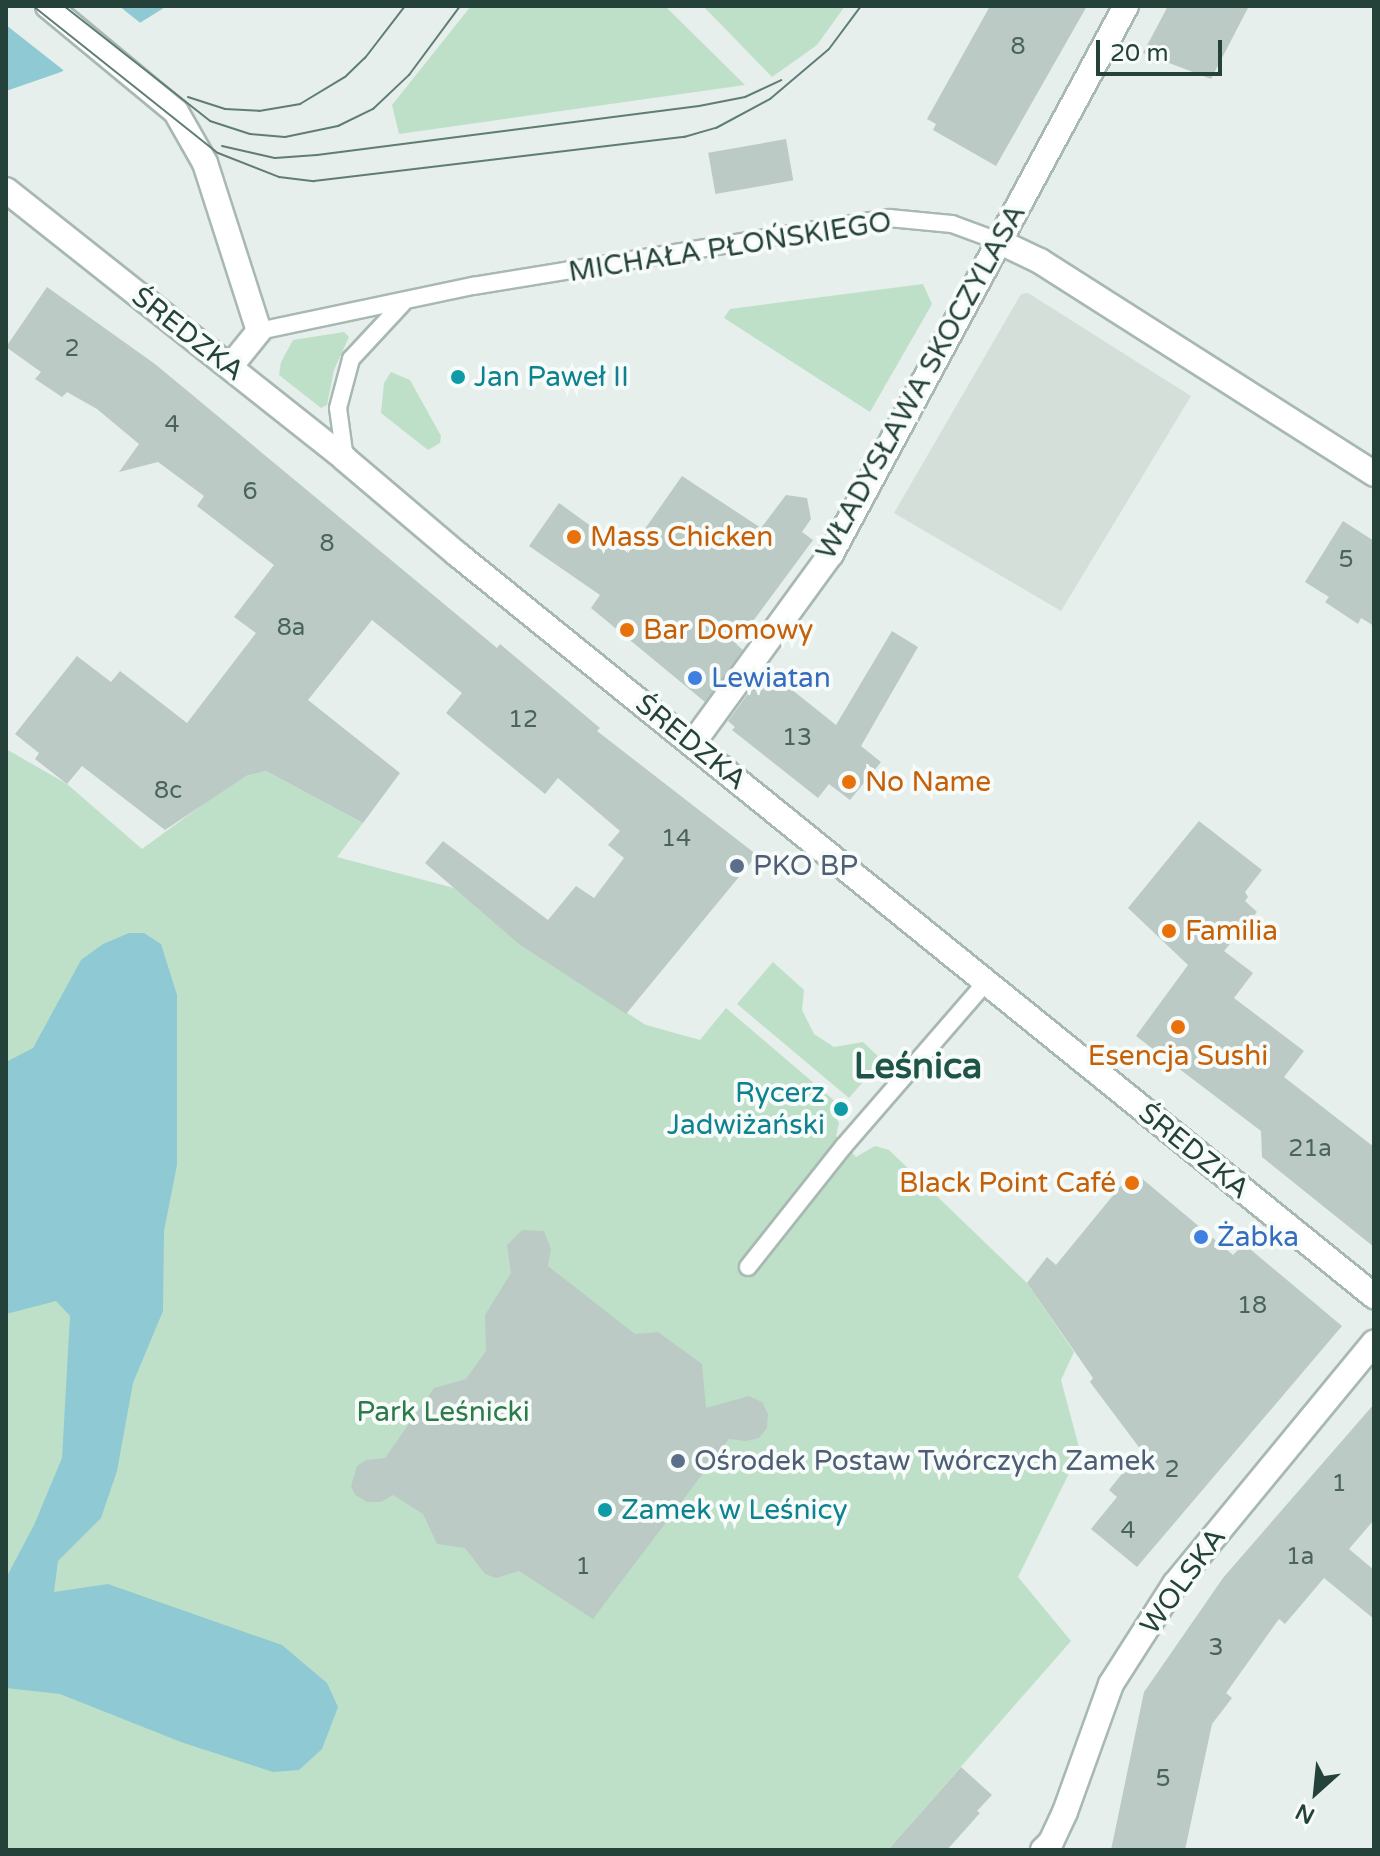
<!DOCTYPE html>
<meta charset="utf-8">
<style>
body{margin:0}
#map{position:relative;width:1380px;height:1856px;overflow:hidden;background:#e6efeb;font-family:"Varela Round",sans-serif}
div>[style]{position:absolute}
.built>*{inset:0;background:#d4dfda}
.green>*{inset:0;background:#bfe0c8}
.water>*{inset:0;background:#8ec9d4}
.pier>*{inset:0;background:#e6efeb}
.building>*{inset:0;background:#bbcac4;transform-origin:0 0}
.roads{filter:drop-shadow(2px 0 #a8b8b2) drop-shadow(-2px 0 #a8b8b2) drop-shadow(0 2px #a8b8b2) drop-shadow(0 -2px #a8b8b2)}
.service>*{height:16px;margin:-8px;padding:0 8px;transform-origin:8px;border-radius:8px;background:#fff}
.minor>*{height:24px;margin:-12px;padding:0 12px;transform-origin:12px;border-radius:12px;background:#fff}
.tertiary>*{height:24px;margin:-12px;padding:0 12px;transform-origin:12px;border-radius:12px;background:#fff}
.secondary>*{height:24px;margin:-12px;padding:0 12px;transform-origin:12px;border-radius:12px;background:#fff}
.tram>*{height:2px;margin:-1px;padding:0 1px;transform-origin:1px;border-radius:1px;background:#5f7d75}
.dots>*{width:22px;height:22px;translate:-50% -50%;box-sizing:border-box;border:4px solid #f7fbf9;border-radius:50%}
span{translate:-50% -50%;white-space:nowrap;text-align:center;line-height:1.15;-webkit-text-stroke:8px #f7fbf9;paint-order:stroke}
.number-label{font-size:24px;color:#4a645c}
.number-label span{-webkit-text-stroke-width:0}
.street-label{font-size:28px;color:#24423a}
.culture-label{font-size:28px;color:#0d838f}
.left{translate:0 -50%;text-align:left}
.right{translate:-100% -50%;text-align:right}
.food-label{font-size:28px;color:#c56008}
.shop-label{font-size:28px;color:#366cbe}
.service-label{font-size:28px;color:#4e5e75}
.park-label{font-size:28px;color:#2d7a4b}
.district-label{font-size:36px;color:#1f5548;font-weight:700}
.frame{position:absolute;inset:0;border:8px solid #24423a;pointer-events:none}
.north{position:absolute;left:1276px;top:1752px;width:80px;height:80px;-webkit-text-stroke:6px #f7fbf9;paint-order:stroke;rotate:207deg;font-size:22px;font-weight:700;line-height:32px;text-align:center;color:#24423a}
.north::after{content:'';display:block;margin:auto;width:28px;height:36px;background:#24423a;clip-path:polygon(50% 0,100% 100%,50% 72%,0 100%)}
.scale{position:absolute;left:1096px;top:40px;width:126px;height:36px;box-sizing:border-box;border:4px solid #24423a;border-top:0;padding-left:10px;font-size:24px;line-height:28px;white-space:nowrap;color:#24423a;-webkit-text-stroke:6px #f7fbf9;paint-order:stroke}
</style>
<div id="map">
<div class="built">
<i style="clip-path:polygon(1028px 293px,1191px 396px,1061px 611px,894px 513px,1021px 294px)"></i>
</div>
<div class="green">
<i style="clip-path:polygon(471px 6px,665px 6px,745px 85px,399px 134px,392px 105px)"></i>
<i style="clip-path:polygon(703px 6px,845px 6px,817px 45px,772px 77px)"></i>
<i style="clip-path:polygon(923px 284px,932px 304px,870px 412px,724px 318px,730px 309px)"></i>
<i style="clip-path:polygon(344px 332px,349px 337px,334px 370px,327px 405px,321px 408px,279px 375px,281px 362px,293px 340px)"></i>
<i style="clip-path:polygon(391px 372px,410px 380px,441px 436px,440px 443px,428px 450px,381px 413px,384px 383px)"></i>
<i style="clip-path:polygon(6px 749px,67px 784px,142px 849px,239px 778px,266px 771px,363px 823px,337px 857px,454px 888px,552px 965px,646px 1025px,700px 1040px,726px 1008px,836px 1102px,831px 1109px,839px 1123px,836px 1136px,856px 1157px,875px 1146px,889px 1150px,1027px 1283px,1074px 1352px,1061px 1380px,1080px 1451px,1018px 1577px,1071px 1641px,888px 1850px,6px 1850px)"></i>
<i style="clip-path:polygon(773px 962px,804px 990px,802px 1010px,814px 1034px,834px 1047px,863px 1042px,882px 1060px,849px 1098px,737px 1004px)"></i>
</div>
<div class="water">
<i style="clip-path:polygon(10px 6px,167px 6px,61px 72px,6px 91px,6px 9px)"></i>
<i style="clip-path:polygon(129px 933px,144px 933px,161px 944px,177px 995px,177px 1165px,164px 1231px,163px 1311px,133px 1383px,117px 1471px,101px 1518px,58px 1561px,54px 1592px,108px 1584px,282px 1645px,327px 1683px,338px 1707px,322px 1749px,299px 1770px,273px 1772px,181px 1742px,60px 1694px,6px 1688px,6px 1578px,34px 1525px,62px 1458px,70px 1316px,56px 1301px,6px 1314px,6px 1062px,33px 1048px,81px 960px,103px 944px)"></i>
</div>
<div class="pier">
<i style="clip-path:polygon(6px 6px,119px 6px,143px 25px,67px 73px,6px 25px)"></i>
</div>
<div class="building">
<i style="clip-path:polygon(990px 6px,1087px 6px,996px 166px,933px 130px,936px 124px,927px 119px)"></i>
<i style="clip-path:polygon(1168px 6px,1249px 6px,1211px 79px,1143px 53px)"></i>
<i style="left:786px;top:139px;width:42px;height:79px;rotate:80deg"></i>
<i style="clip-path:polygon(47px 287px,155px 364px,497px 648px,500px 644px,600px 728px,597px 731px,757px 855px,626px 1014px,519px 944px,425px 863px,443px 841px,548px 920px,576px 886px,594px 898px,624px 858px,608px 845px,620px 831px,558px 778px,545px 794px,446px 713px,462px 693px,372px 620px,308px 700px,400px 773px,363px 823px,266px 771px,246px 776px,165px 830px,82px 766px,67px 784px,35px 759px,39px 753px,15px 734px,77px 656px,111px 682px,120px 671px,187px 723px,256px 633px,234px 617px,274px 565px,197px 506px,204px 496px,158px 462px,119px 472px,139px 444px,97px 409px,67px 392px,62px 397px,35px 379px,41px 372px,6px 347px)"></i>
<i style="clip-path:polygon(682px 476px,761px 528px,786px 495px,807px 498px,811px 519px,802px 532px,813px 540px,736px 644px,743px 650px,705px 702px,591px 608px,600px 595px,529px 546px,559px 503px,628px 553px)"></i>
<i style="clip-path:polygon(1343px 521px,1374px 541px,1374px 626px,1361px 618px,1358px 624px,1325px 602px,1329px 597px,1305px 582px)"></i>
<i style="clip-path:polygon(892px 631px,918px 647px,861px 746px,881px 762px,850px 800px,829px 784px,818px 798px,732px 730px,735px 727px,728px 721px,766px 669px,836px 725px)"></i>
<i style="clip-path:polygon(1199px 821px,1262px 870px,1245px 892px,1248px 897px,1245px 901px,1257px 912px,1224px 951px,1253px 973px,1234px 998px,1304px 1051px,1284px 1077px,1374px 1147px,1374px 1247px,1262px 1157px,1261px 1131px,1136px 1036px,1188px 965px,1128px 908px)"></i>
<i style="clip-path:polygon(1133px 1171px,1233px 1255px,1244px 1244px,1342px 1326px,1137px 1567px,1091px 1529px,1117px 1497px,1109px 1490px,1141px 1450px,1090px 1382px,1093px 1378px,1027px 1283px,1047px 1257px,1056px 1265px)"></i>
<i style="clip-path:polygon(522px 1230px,544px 1231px,551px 1249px,548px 1266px,635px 1334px,658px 1332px,702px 1364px,706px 1408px,749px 1396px,762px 1402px,768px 1414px,767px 1428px,759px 1438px,746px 1441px,729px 1439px,593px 1619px,519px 1571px,496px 1578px,485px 1574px,465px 1548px,437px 1544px,423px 1514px,393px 1495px,381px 1502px,367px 1502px,355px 1495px,351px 1486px,357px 1466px,366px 1460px,385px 1458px,434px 1388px,466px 1379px,486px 1351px,485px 1315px,511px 1273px,507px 1245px)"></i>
<i style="clip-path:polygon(1374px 1404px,1374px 1520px,1349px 1549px,1374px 1570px,1374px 1619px,1324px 1578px,1285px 1624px,1279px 1619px,1226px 1693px,1232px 1698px,1212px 1724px,1185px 1850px,1111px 1850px,1144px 1692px,1223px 1578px)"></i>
<i style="clip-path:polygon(961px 1767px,992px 1795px,977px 1811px,980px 1813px,947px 1850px,888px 1850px)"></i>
</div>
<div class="roads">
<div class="service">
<i style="left:259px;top:331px;width:219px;rotate:-11.9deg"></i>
<i style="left:473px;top:286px;width:422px;rotate:-9.3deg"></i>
<i style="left:889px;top:218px;width:63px;rotate:5.4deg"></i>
<i style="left:952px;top:224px;width:49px;rotate:20.3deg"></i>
<i style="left:345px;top:459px;width:51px;rotate:-97.8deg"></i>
<i style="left:338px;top:408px;width:51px;rotate:-75.1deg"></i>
<i style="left:351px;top:359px;width:76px;rotate:-47.1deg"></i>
<i style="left:748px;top:1267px;width:154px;rotate:-51.6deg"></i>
<i style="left:844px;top:1146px;width:216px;rotate:-49.1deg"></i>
</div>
<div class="minor">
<i style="left:48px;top:6px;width:166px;rotate:39.6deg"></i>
<i style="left:176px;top:112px;width:59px;rotate:60.4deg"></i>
<i style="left:205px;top:163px;width:176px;rotate:72.2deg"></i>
<i style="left:259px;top:331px;width:46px;rotate:128.9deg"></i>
<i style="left:998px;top:241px;width:47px;rotate:25.5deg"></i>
<i style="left:1040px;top:261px;width:396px;rotate:32.5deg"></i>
<i style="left:693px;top:743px;width:234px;rotate:-53.9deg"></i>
<i style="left:831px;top:554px;width:622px;rotate:-61.71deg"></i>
</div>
<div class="tertiary">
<i style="left:1043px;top:1850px;width:11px;rotate:-45deg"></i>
<i style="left:1051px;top:1842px;width:33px;rotate:-65deg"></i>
<i style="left:1065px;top:1812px;width:136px;rotate:-70.2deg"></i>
<i style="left:1111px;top:1684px;width:119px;rotate:-57.4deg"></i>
<i style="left:1175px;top:1584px;width:313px;rotate:-50.5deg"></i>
</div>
<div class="secondary">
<i style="left:6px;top:190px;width:433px;rotate:38.4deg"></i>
<i style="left:345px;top:459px;width:147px;rotate:40.3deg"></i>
<i style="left:457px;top:554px;width:1180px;rotate:38.98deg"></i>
</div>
</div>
<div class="tram">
<i style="left:33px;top:6px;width:236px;rotate:38.5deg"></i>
<i style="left:218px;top:153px;width:66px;rotate:21.5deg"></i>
<i style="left:279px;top:177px;width:35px;rotate:7deg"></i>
<i style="left:314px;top:181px;width:373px;rotate:-6.8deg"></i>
<i style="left:684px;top:137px;width:33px;rotate:-16deg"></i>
<i style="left:716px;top:128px;width:61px;rotate:-28.2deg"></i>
<i style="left:770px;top:99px;width:77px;rotate:-40.3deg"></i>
<i style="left:829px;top:49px;width:54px;rotate:-53.3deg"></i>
<i style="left:64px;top:6px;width:186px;rotate:38.2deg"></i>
<i style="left:210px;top:121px;width:42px;rotate:18deg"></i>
<i style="left:250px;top:134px;width:35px;rotate:5deg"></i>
<i style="left:285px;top:137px;width:54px;rotate:-11.7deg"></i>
<i style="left:338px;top:126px;width:39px;rotate:-26deg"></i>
<i style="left:373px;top:109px;width:50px;rotate:-43.4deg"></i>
<i style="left:409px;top:75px;width:86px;rotate:-53.5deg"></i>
<i style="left:188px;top:97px;width:39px;rotate:18deg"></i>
<i style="left:225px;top:109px;width:34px;rotate:3deg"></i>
<i style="left:259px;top:111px;width:42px;rotate:-9.7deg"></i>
<i style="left:300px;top:104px;width:52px;rotate:-31deg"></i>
<i style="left:345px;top:77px;width:28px;rotate:-44deg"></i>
<i style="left:365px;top:58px;width:66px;rotate:-52.4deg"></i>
<i style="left:222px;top:146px;width:54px;rotate:12.8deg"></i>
<i style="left:275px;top:158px;width:42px;rotate:-4.1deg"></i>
<i style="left:317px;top:155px;width:385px;rotate:-7.3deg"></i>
<i style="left:699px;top:106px;width:47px;rotate:-11.1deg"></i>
<i style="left:745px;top:97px;width:40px;rotate:-25deg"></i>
</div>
<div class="dots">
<i style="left:458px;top:377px;background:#0f9aa8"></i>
<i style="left:574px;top:537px;background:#e8710a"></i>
<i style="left:627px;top:630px;background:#e8710a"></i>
<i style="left:695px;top:678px;background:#3f7fe0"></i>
<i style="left:849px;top:782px;background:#e8710a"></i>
<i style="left:737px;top:866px;background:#5c6f8a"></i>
<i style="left:1169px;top:931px;background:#e8710a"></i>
<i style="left:1178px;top:1027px;background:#e8710a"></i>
<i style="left:841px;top:1109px;background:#0f9aa8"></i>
<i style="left:1132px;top:1183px;background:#e8710a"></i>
<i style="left:1201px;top:1237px;background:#3f7fe0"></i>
<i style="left:678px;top:1461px;background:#5c6f8a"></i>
<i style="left:605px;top:1510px;background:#0f9aa8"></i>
</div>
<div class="number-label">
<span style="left:1018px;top:47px">8</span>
<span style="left:72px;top:349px">2</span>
<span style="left:172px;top:425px">4</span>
<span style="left:250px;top:492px">6</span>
<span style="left:327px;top:544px">8</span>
<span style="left:1346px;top:560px">5</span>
<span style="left:291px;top:628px">8a</span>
<span style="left:523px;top:720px">12</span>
<span style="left:797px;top:738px">13</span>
<span style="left:168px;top:791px">8c</span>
<span style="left:676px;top:839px">14</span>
<span style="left:1310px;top:1149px">21a</span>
<span style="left:1252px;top:1306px">18</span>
<span style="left:1172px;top:1470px">2</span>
<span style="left:1339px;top:1484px">1</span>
<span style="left:1128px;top:1531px">4</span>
<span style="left:1300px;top:1557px">1a</span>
<span style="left:583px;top:1567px">1</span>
<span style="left:1216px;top:1648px">3</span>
<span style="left:1163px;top:1779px">5</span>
</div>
<div class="street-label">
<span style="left:730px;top:247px;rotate:-9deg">MICHAŁA PŁOŃSKIEGO</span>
<span style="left:188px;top:334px;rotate:38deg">ŚREDZKA</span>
<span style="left:921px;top:382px;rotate:-61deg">WŁADYSŁAWA SKOCZYLASA</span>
<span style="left:691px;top:742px;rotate:39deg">ŚREDZKA</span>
<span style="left:1194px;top:1151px;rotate:39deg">ŚREDZKA</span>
<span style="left:1183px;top:1581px;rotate:-54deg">WOLSKA</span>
</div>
<div class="culture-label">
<span class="left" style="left:474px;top:377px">Jan Paweł II</span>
<span class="right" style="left:825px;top:1109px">Rycerz<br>Jadwiżański</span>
<span class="left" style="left:621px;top:1510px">Zamek w Leśnicy</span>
</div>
<div class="food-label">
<span class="left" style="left:590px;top:537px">Mass Chicken</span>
<span class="left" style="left:643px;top:630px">Bar Domowy</span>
<span class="left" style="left:865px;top:782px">No Name</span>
<span class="left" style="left:1185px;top:931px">Familia</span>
<span style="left:1178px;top:1056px">Esencja Sushi</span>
<span class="right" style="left:1116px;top:1183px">Black Point Café</span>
</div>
<div class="shop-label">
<span class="left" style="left:711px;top:678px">Lewiatan</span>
<span class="left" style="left:1217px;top:1237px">Żabka</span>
</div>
<div class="service-label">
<span class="left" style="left:753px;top:866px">PKO BP</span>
<span class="left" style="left:694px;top:1461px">Ośrodek Postaw Twórczych Zamek</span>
</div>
<div class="park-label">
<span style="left:443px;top:1412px">Park Leśnicki</span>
</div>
<div class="district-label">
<span style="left:918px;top:1067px">Leśnica</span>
</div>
<div class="frame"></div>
<div class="north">N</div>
<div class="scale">20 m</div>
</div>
